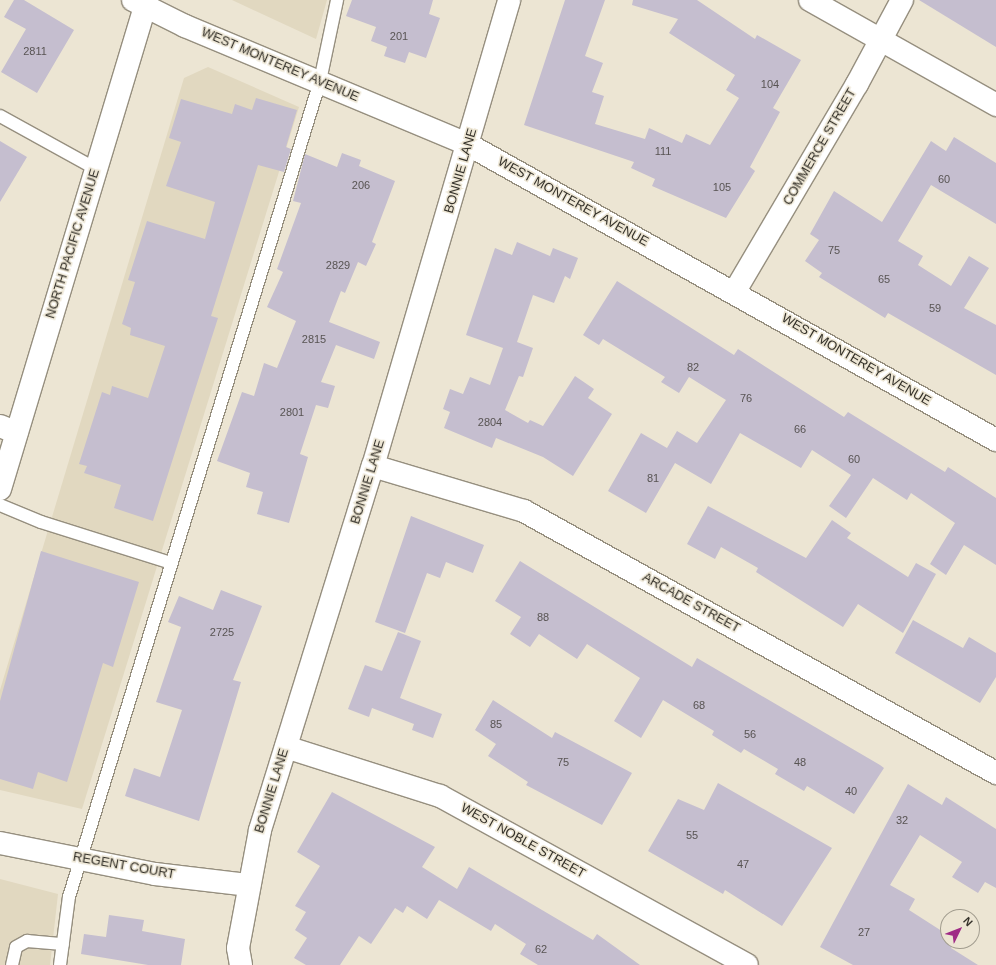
<!DOCTYPE html>
<style>
body{margin:0}
#map{position:relative;width:996px;height:965px;overflow:hidden;background:#ece5d3;font-family:Arial,sans-serif}
div>[style]{position:absolute}
.built>*{inset:0;background:#e1d8c0}
.building>*{inset:0;background:#c5becf}
.roads{filter:drop-shadow(1px 0 #968f7f) drop-shadow(-1px 0 #968f7f) drop-shadow(0 1px #968f7f) drop-shadow(0 -1px #968f7f)}
.service>*{height:12px;margin:-6px;padding:0 6px;transform-origin:6px;border-radius:6px;background:#fff}
.minor>*{height:22px;margin:-11px;padding:0 11px;transform-origin:11px;border-radius:11px;background:#fff}
.tertiary>*{height:22px;margin:-11px;padding:0 11px;transform-origin:11px;border-radius:11px;background:#fff}
span{translate:-50% -50%;white-space:nowrap;text-align:center;line-height:1.15;-webkit-text-stroke:3px #ece5d3;paint-order:stroke}
.number-label{font-size:11px;color:#585453}
.number-label span{-webkit-text-stroke-width:0}
.street-label{font-size:13px;color:#34312a}
.north{position:absolute;left:940px;top:909px;width:40px;height:40px;box-sizing:border-box;background:#ece5d3;border:1px solid #a29d8f;border-radius:50%;rotate:47deg;font-size:11px;font-weight:700;line-height:16px;text-align:center;color:#34312a}
.north::after{content:'';display:block;margin:auto;width:14px;height:18px;background:#9f2b86;clip-path:polygon(50% 0,100% 100%,50% 72%,0 100%)}
</style>
<div id="map">
<div class="built">
<i style="clip-path:polygon(232px 0,327px 0,316px 39px)"></i>
<i style="clip-path:polygon(208px 67px,299px 107px,82px 809px,0 790px,0 690px,184px 78px)"></i>
<i style="clip-path:polygon(0 879px,58px 894px,50px 965px,0 965px)"></i>
</div>
<div class="building">
<i style="clip-path:polygon(14px 0,24px 0,74px 30px,37px 93px,1px 72px,26px 29px,4px 17px)"></i>
<i style="clip-path:polygon(352px 0,433px 0,429px 14px,440px 18px,426px 58px,409px 52px,405px 63px,384px 56px,387px 47px,371px 41px,376px 27px,346px 16px)"></i>
<i style="clip-path:polygon(565px 0,605px 0,585px 56px,603px 63px,592px 92px,604px 96px,595px 124px,645px 139px,649px 128px,682px 143px,686px 134px,710px 145px,739px 98px,726px 90px,735px 75px,669px 33px,678px 19px,632px 5px,633px 0,697px 0,755px 39px,757px 35px,801px 60px,773px 108px,780px 112px,750px 167px,755px 171px,726px 218px,652px 186px,655px 179px,631px 168px,634px 162px,524px 125px)"></i>
<i style="clip-path:polygon(919px 0,996px 0,996px 47px)"></i>
<i style="clip-path:polygon(256px 98px,297px 110px,286px 147px,291px 149px,284px 172px,258px 165px,211px 316px,218px 318px,153px 521px,114px 508px,121px 485px,84px 473px,87px 466px,79px 464px,102px 392px,110px 395px,112px 386px,148px 398px,165px 346px,130px 335px,131px 328px,122px 324px,135px 282px,128px 280px,147px 221px,205px 239px,215px 202px,166px 186px,181px 142px,169px 138px,181px 99px,232px 114px,235px 104px,252px 110px)"></i>
<i style="clip-path:polygon(954px 137px,996px 163px,996px 224px,931px 185px,898px 241px,923px 256px,918px 265px,951px 286px,969px 256px,989px 268px,964px 308px,996px 325px,996px 375px,888px 313px,885px 318px,819px 277px,822px 273px,805px 261px,819px 240px,810px 234px,834px 191px,882px 222px,931px 141px,946px 151px)"></i>
<i style="clip-path:polygon(0 141px,27px 157px,0 202px)"></i>
<i style="clip-path:polygon(342px 153px,361px 160px,359px 166px,395px 181px,372px 242px,376px 244px,366px 266px,358px 262px,345px 293px,341px 291px,329px 322px,380px 342px,374px 359px,336px 345px,321px 382px,335px 386px,328px 408px,316px 405px,300px 454px,308px 457px,289px 523px,257px 514px,263px 492px,246px 487px,250px 473px,217px 461px,242px 392px,254px 396px,264px 363px,277px 368px,296px 321px,267px 307px,283px 272px,277px 269px,301px 203px,293px 201px,305px 154px,337px 167px)"></i>
<i style="clip-path:polygon(517px 242px,550px 256px,553px 248px,578px 258px,570px 279px,565px 276px,554px 303px,533px 295px,517px 342px,533px 348px,523px 377px,519px 376px,505px 410px,528px 423px,530px 420px,543px 426px,575px 376px,594px 389px,588px 398px,612px 414px,573px 476px,543px 457px,496px 438px,492px 448px,444px 428px,450px 412px,443px 409px,450px 389px,463px 394px,470px 377px,490px 385px,503px 348px,466px 335px,495px 248px,512px 255px)"></i>
<i style="clip-path:polygon(617px 281px,734px 355px,738px 349px,844px 417px,848px 412px,945px 472px,948px 467px,996px 498px,996px 565px,964px 545px,946px 575px,930px 564px,955px 523px,911px 493px,907px 500px,873px 478px,846px 518px,829px 506px,851px 475px,812px 450px,801px 468px,740px 433px,711px 484px,675px 463px,646px 513px,608px 491px,641px 433px,667px 448px,677px 431px,697px 443px,726px 400px,689px 377px,679px 393px,661px 382px,665px 377px,603px 339px,599px 345px,583px 335px)"></i>
<i style="clip-path:polygon(708px 506px,806px 558px,832px 520px,851px 533px,847px 538px,908px 577px,916px 563px,936px 574px,903px 633px,858px 604px,843px 627px,756px 572px,758px 568px,721px 547px,715px 559px,687px 544px)"></i>
<i style="clip-path:polygon(411px 516px,484px 545px,473px 573px,446px 562px,440px 578px,427px 573px,405px 633px,375px 622px)"></i>
<i style="clip-path:polygon(41px 551px,139px 582px,113px 667px,103px 663px,67px 782px,38px 772px,33px 789px,0 779px,0 701px)"></i>
<i style="clip-path:polygon(520px 561px,692px 667px,697px 658px,880px 765px,884px 768px,854px 814px,807px 786px,804px 791px,775px 774px,778px 769px,744px 749px,741px 753px,712px 735px,714px 731px,663px 700px,641px 738px,614px 721px,640px 678px,587px 644px,577px 659px,539px 634px,530px 647px,510px 634px,521px 617px,495px 601px)"></i>
<i style="clip-path:polygon(221px 590px,262px 606px,233px 680px,241px 682px,199px 821px,125px 796px,134px 768px,160px 777px,182px 710px,156px 702px,181px 627px,168px 622px,179px 596px,213px 610px)"></i>
<i style="clip-path:polygon(913px 620px,963px 648px,969px 637px,996px 653px,996px 677px,980px 703px,895px 653px)"></i>
<i style="clip-path:polygon(398px 632px,421px 641px,400px 698px,442px 714px,433px 738px,412px 730px,414px 724px,372px 708px,369px 717px,348px 709px,365px 665px,382px 671px)"></i>
<i style="clip-path:polygon(493px 700px,552px 738px,555px 732px,632px 773px,602px 825px,526px 785px,528px 782px,488px 756px,496px 744px,475px 730px)"></i>
<i style="clip-path:polygon(718px 783px,832px 848px,782px 926px,725px 890px,723px 894px,648px 851px,678px 799px,704px 810px)"></i>
<i style="clip-path:polygon(908px 784px,942px 805px,946px 797px,996px 829px,996px 888px,985px 882px,978px 893px,952px 877px,962px 862px,920px 835px,890px 885px,915px 899px,909px 910px,948px 935px,948px 941px,955px 941px,951px 948px,978px 965px,853px 965px,820px 947px)"></i>
<i style="clip-path:polygon(332px 792px,435px 847px,422px 867px,457px 889px,469px 867px,593px 940px,597px 934px,640px 965px,538px 965px,520px 954px,526px 944px,495px 924px,491px 931px,439px 900px,427px 919px,407px 906px,403px 913px,395px 908px,371px 944px,359px 936px,340px 965px,306px 965px,294px 958px,307px 938px,295px 930px,306px 912px,295px 906px,320px 866px,297px 852px)"></i>
<i style="clip-path:polygon(109px 915px,144px 920px,142px 931px,185px 939px,181px 965px,148px 965px,81px 954px,84px 934px,106px 937px)"></i>
</div>
<div class="roads">
<div class="service">
<i style="left:0;top:116px;width:110px;rotate:28.9deg"></i>
<i style="left:0;top:505px;width:44px;rotate:22.5deg"></i>
<i style="left:41px;top:522px;width:136px;rotate:17.5deg"></i>
<i style="left:12px;top:965px;width:18px;rotate:-77deg"></i>
<i style="left:16px;top:947px;width:13px;rotate:-29deg"></i>
<i style="left:27px;top:941px;width:36px;rotate:5deg"></i>
<i style="left:60px;top:965px;width:69px;rotate:-82.5deg"></i>
<i style="left:69px;top:897px;width:854px;rotate:-72.9deg"></i>
<i style="left:320px;top:81px;width:83px;rotate:-78.1deg"></i>
</div>
<div class="minor">
<i style="left:133px;top:0;width:58px;rotate:26.6deg"></i>
<i style="left:185px;top:26px;width:308px;rotate:22.7deg"></i>
<i style="left:469px;top:145px;width:604px;rotate:29.24deg"></i>
<i style="left:810px;top:0;width:214px;rotate:29.4deg"></i>
<i style="left:735px;top:291px;width:240px;rotate:-59.5deg"></i>
<i style="left:857px;top:84px;width:95px;rotate:-61.8deg"></i>
<i style="left:0;top:426px;width:18px;rotate:22deg"></i>
<i style="left:373px;top:466px;width:158px;rotate:16.6deg"></i>
<i style="left:524px;top:511px;width:540px;rotate:29.03deg"></i>
<i style="left:286px;top:747px;width:162px;rotate:17.7deg"></i>
<i style="left:440px;top:796px;width:350px;rotate:28.8deg"></i>
<i style="left:0;top:843px;width:158px;rotate:11.3deg"></i>
<i style="left:155px;top:874px;width:95px;rotate:6.7deg"></i>
<i style="left:241px;top:965px;width:17px;rotate:-100deg"></i>
<i style="left:238px;top:948px;width:120px;rotate:-79.4deg"></i>
<i style="left:260px;top:830px;width:381px;rotate:-72.8deg"></i>
<i style="left:373px;top:466px;width:485px;rotate:-73.7deg"></i>
</div>
<div class="tertiary">
<i style="left:0;top:489px;width:511px;rotate:-73.27deg"></i>
</div>
</div>
<div class="number-label">
<span style="left:399px;top:36px">201</span>
<span style="left:35px;top:51px">2811</span>
<span style="left:770px;top:84px">104</span>
<span style="left:663px;top:151px">111</span>
<span style="left:944px;top:179px">60</span>
<span style="left:361px;top:185px">206</span>
<span style="left:722px;top:187px">105</span>
<span style="left:834px;top:250px">75</span>
<span style="left:338px;top:265px">2829</span>
<span style="left:884px;top:279px">65</span>
<span style="left:935px;top:308px">59</span>
<span style="left:314px;top:339px">2815</span>
<span style="left:693px;top:367px">82</span>
<span style="left:746px;top:398px">76</span>
<span style="left:292px;top:412px">2801</span>
<span style="left:490px;top:422px">2804</span>
<span style="left:800px;top:429px">66</span>
<span style="left:854px;top:459px">60</span>
<span style="left:653px;top:478px">81</span>
<span style="left:543px;top:617px">88</span>
<span style="left:222px;top:632px">2725</span>
<span style="left:699px;top:705px">68</span>
<span style="left:496px;top:724px">85</span>
<span style="left:750px;top:734px">56</span>
<span style="left:563px;top:762px">75</span>
<span style="left:800px;top:762px">48</span>
<span style="left:851px;top:791px">40</span>
<span style="left:902px;top:820px">32</span>
<span style="left:692px;top:835px">55</span>
<span style="left:743px;top:864px">47</span>
<span style="left:864px;top:932px">27</span>
<span style="left:541px;top:949px">62</span>
</div>
<div class="street-label">
<span style="left:280px;top:65px;rotate:23deg">WEST MONTEREY AVENUE</span>
<span style="left:820px;top:147px;rotate:-60deg">COMMERCE STREET</span>
<span style="left:461px;top:171px;rotate:-74deg">BONNIE LANE</span>
<span style="left:573px;top:202px;rotate:29deg">WEST MONTEREY AVENUE</span>
<span style="left:73px;top:244px;rotate:-73deg">NORTH PACIFIC AVENUE</span>
<span style="left:856px;top:360px;rotate:30deg">WEST MONTEREY AVENUE</span>
<span style="left:368px;top:482px;rotate:-73deg">BONNIE LANE</span>
<span style="left:691px;top:603px;rotate:29deg">ARCADE STREET</span>
<span style="left:272px;top:791px;rotate:-73deg">BONNIE LANE</span>
<span style="left:523px;top:841px;rotate:29deg">WEST NOBLE STREET</span>
<span style="left:124px;top:866px;rotate:10deg">REGENT COURT</span>
</div>
<div class="north">N</div>
</div>
